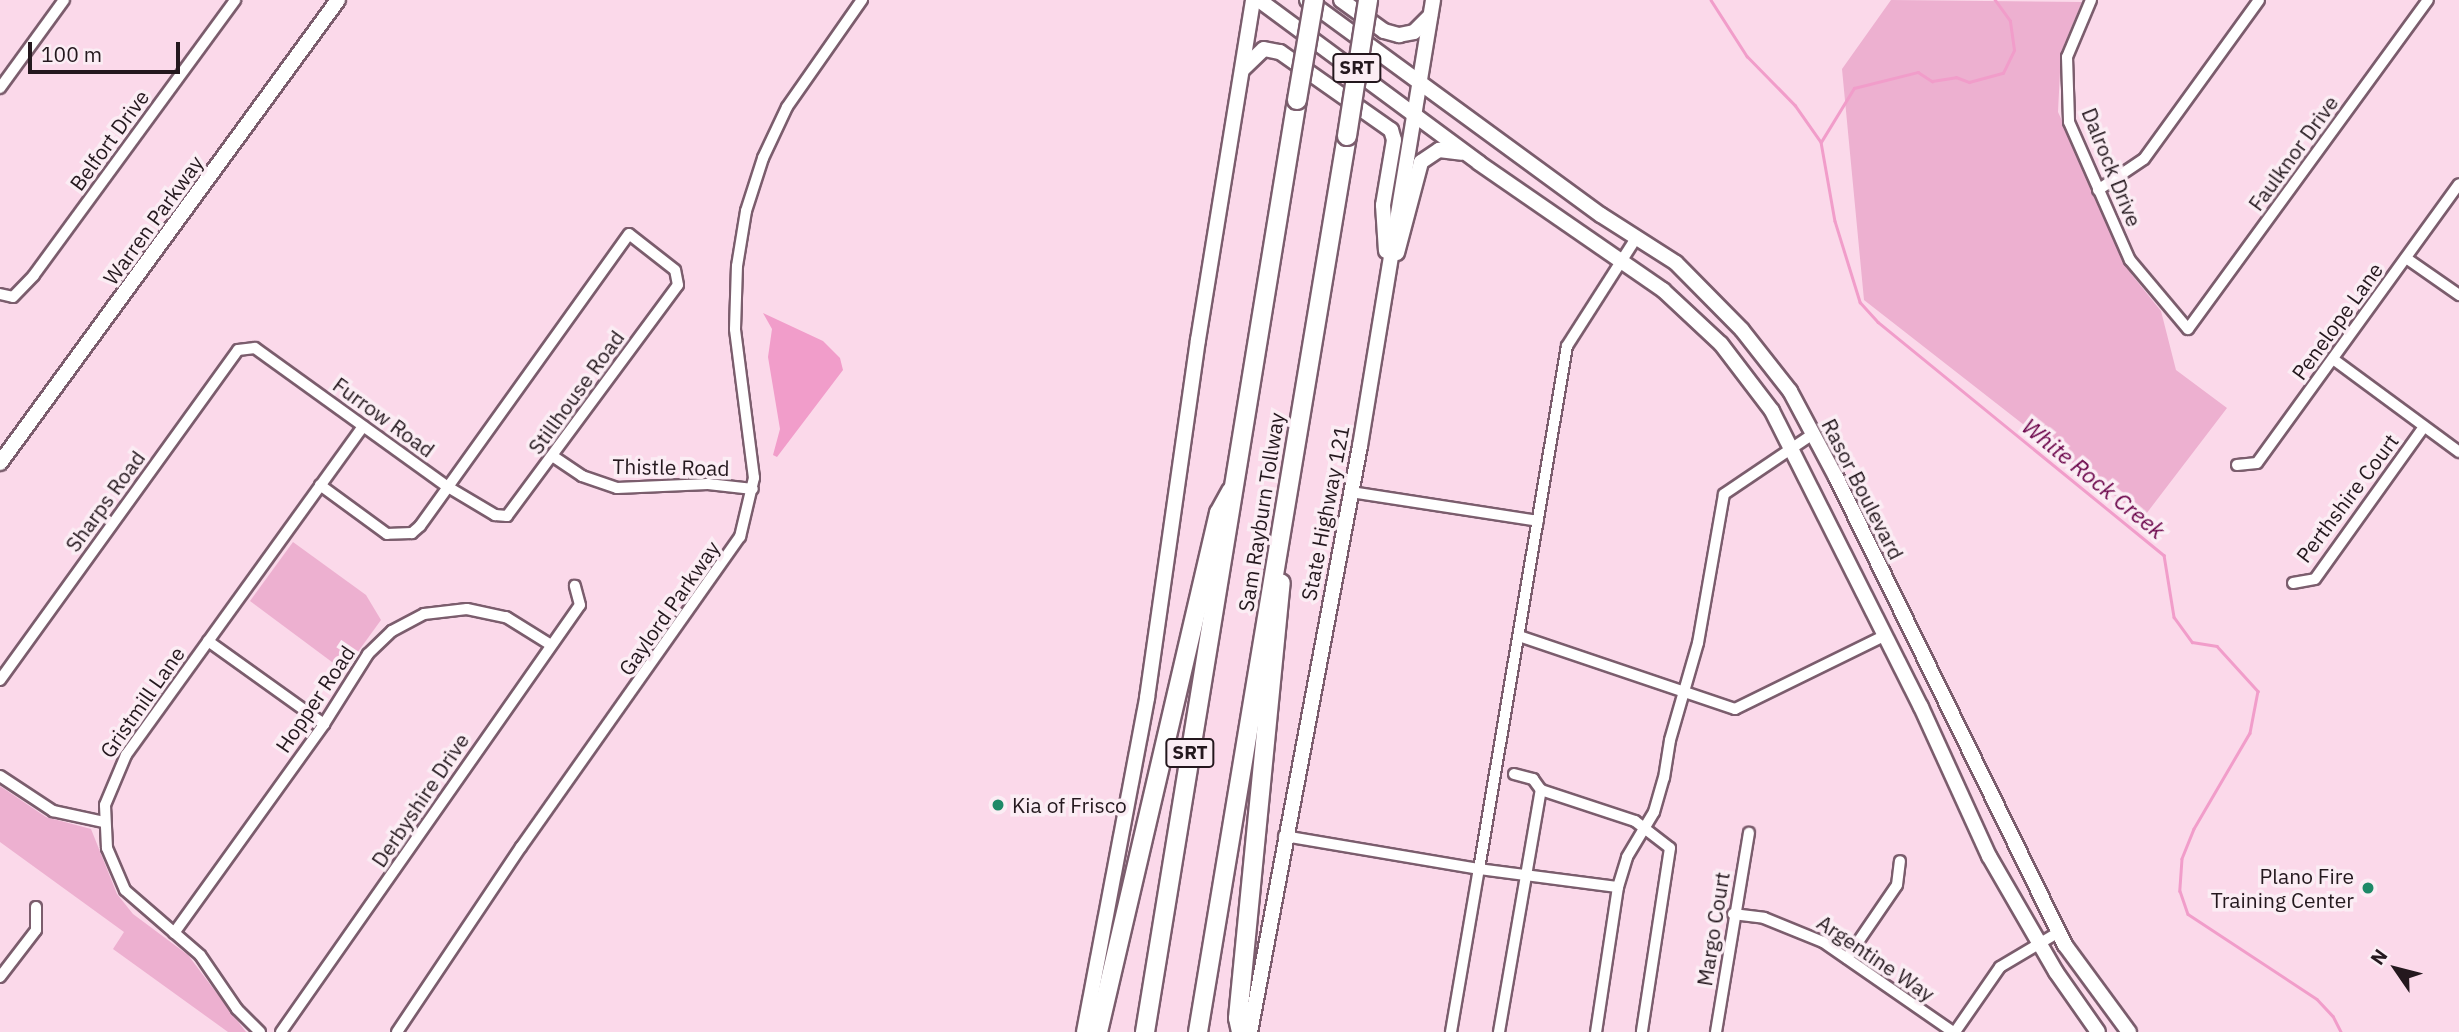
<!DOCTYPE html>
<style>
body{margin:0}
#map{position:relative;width:2459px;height:1032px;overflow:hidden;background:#fbd9ea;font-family:"IBM Plex Sans",sans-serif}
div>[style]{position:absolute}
.green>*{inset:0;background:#edb0d0}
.water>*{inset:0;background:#f19dca}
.stream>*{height:2.5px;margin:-1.25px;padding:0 1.25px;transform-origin:1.25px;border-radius:1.25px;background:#f19dca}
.roads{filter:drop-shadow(2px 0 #7b5d6d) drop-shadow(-2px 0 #7b5d6d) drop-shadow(0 2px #7b5d6d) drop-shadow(0 -2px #7b5d6d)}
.street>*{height:10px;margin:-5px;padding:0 5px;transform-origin:5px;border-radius:5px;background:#fff}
.secondary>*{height:14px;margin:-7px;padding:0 7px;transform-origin:7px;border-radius:7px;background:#fff}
.highway>*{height:18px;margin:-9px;padding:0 9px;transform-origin:9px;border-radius:9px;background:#fff}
.bridges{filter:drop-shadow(2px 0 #7b5d6d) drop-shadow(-2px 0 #7b5d6d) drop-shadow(0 2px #7b5d6d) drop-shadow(0 -2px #7b5d6d)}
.highway-bridge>*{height:18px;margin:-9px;padding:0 9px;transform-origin:9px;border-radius:9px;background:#fff}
.dots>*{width:19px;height:19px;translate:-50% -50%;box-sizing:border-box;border:4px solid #fbedf4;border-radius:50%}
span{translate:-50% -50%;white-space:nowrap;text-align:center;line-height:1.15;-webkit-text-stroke:7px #fbedf4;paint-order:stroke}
.shield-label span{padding:2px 5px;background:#fbedf4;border:2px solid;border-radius:5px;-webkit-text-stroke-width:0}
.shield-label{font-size:19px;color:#24181e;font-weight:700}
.street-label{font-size:21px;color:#24181e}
.poi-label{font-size:21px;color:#24181e}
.left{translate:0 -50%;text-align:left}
.right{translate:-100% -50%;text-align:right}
.water-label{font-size:23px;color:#6a0349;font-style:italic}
.north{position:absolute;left:2361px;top:934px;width:70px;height:70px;-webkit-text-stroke:5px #fbedf4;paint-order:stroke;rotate:305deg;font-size:19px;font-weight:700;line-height:28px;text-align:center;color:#24181e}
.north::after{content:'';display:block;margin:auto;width:24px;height:32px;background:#24181e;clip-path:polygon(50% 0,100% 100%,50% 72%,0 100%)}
.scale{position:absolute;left:28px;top:42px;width:152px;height:32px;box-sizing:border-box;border:4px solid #24181e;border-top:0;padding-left:9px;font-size:21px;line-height:24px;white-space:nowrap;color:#24181e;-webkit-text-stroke:5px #fbedf4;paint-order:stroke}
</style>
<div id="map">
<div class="green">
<i style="clip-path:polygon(1891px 0,2082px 2px,2061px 52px,2058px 112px,2132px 275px,2161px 311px,2176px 370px,2227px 408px,2143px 518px,1864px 300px,1842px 69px)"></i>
<i style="clip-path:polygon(293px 542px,366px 595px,381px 620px,344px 671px,250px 601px)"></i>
<i style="clip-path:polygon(0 786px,46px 817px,91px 829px,117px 894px,133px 914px,188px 955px,246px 1032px,228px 1032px,113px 949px,124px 932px,0 842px)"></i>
</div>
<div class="water">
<i style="clip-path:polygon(763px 313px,823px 341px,840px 358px,843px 370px,777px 457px,773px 455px,780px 429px,768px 357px,772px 329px)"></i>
</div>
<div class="stream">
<i style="left:1711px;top:0;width:67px;rotate:57.3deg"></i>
<i style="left:1747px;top:56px;width:69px;rotate:45.6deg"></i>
<i style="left:1795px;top:105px;width:45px;rotate:54.9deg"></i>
<i style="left:1821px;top:142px;width:80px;rotate:80deg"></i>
<i style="left:1835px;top:221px;width:85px;rotate:72.8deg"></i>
<i style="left:1860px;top:302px;width:27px;rotate:48deg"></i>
<i style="left:1878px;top:322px;width:369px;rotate:39.2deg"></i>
<i style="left:2164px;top:555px;width:63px;rotate:80.8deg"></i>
<i style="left:2174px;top:617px;width:31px;rotate:54deg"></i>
<i style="left:2192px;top:642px;width:25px;rotate:9deg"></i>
<i style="left:2217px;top:646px;width:61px;rotate:47.7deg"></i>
<i style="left:2258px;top:691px;width:43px;rotate:100.8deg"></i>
<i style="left:2250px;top:733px;width:111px;rotate:120.3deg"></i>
<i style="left:2194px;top:829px;width:32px;rotate:112deg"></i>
<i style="left:2182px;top:859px;width:32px;rotate:94deg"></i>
<i style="left:2180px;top:891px;width:24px;rotate:71deg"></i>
<i style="left:2188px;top:914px;width:154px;rotate:33.4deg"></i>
<i style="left:2317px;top:999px;width:23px;rotate:47deg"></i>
<i style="left:2333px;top:1016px;width:18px;rotate:63deg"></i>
<i style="left:1821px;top:142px;width:63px;rotate:-58.6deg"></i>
<i style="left:1854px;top:88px;width:66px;rotate:-14deg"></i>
<i style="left:1918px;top:72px;width:17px;rotate:33deg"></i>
<i style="left:1932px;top:81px;width:24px;rotate:-9deg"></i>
<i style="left:1956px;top:77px;width:14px;rotate:21deg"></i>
<i style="left:1969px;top:82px;width:35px;rotate:-15deg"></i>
<i style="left:2003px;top:73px;width:25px;rotate:-64deg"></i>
<i style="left:2014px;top:50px;width:29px;rotate:-98deg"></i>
<i style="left:2010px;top:21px;width:26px;rotate:-126deg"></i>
</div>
<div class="roads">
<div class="street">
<i style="left:2091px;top:0;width:62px;rotate:112.8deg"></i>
<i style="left:2067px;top:57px;width:65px;rotate:88.2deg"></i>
<i style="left:2069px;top:122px;width:151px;rotate:66.2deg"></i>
<i style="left:2130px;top:260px;width:90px;rotate:50deg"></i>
<i style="left:2188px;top:329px;width:407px;rotate:-53.9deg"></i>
<i style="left:0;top:88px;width:109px;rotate:-54deg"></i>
<i style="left:2098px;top:190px;width:55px;rotate:-34deg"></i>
<i style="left:2144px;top:159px;width:196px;rotate:-54.1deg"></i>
<i style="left:2406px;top:258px;width:65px;rotate:34.9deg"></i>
<i style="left:0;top:294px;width:13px;rotate:13deg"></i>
<i style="left:13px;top:297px;width:30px;rotate:-46deg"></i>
<i style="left:34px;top:275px;width:341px;rotate:-53.8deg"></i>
<i style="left:2333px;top:359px;width:157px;rotate:36.4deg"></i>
<i style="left:554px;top:457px;width:34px;rotate:34deg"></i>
<i style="left:582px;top:476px;width:37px;rotate:19deg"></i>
<i style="left:617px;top:488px;width:91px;rotate:-2.5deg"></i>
<i style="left:708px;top:484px;width:45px;rotate:6.3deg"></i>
<i style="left:2237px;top:465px;width:20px;rotate:-6deg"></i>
<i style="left:2257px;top:463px;width:344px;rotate:-54.1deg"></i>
<i style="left:1351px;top:492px;width:189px;rotate:8.8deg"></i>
<i style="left:2293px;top:583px;width:22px;rotate:-10deg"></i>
<i style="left:2315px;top:579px;width:187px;rotate:-54.4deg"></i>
<i style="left:1519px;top:636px;width:228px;rotate:18.7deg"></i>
<i style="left:1735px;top:709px;width:168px;rotate:-26.1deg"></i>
<i style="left:208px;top:641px;width:143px;rotate:35.6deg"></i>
<i style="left:0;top:680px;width:407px;rotate:-54.2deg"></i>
<i style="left:238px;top:350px;width:17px;rotate:-7deg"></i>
<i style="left:255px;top:348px;width:238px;rotate:35.8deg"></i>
<i style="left:448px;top:487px;width:55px;rotate:30.8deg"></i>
<i style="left:495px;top:515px;width:12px;rotate:5deg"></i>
<i style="left:507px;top:516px;width:287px;rotate:-53.5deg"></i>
<i style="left:678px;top:285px;width:15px;rotate:-101deg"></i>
<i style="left:675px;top:270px;width:58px;rotate:-142deg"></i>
<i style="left:629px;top:234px;width:311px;rotate:125.6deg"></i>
<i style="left:448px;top:487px;width:48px;rotate:125.7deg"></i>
<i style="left:420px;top:526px;width:11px;rotate:139deg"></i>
<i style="left:412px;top:533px;width:25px;rotate:178deg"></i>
<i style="left:387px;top:534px;width:83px;rotate:-143.8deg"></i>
<i style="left:1514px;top:774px;width:20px;rotate:15deg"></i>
<i style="left:1533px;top:779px;width:14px;rotate:54deg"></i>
<i style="left:1541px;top:790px;width:99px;rotate:18.3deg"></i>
<i style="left:1635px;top:821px;width:44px;rotate:37.6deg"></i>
<i style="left:1670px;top:848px;width:186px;rotate:98.7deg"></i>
<i style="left:0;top:776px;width:64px;rotate:33.4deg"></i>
<i style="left:53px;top:811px;width:52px;rotate:12.2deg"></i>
<i style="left:1284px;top:836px;width:198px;rotate:9.6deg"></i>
<i style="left:1479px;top:869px;width:530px;rotate:-80.45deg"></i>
<i style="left:1567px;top:346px;width:128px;rotate:-57.4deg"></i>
<i style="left:1618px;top:887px;width:31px;rotate:-73deg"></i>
<i style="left:1627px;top:857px;width:52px;rotate:-59deg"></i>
<i style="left:1654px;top:812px;width:35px;rotate:-74deg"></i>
<i style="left:1664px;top:778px;width:38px;rotate:-81deg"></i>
<i style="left:1670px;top:740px;width:101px;rotate:-73.9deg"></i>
<i style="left:1698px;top:643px;width:151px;rotate:-80.1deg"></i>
<i style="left:1724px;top:494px;width:107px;rotate:-34deg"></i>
<i style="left:1733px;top:914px;width:31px;rotate:7deg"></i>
<i style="left:1764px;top:918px;width:64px;rotate:22.1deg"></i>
<i style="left:1823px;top:942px;width:158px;rotate:34.7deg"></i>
<i style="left:174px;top:933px;width:257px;rotate:-54.3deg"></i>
<i style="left:324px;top:724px;width:83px;rotate:-57.8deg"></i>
<i style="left:368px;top:654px;width:33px;rotate:-44deg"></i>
<i style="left:392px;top:631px;width:36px;rotate:-28deg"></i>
<i style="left:424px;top:614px;width:43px;rotate:-6.6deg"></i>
<i style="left:467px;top:609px;width:40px;rotate:12deg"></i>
<i style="left:506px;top:617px;width:53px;rotate:31.9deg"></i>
<i style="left:1847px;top:958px;width:88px;rotate:-55.6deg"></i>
<i style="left:1897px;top:885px;width:24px;rotate:-83deg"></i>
<i style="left:0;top:977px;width:59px;rotate:-52.5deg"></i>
<i style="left:36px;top:930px;width:23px;rotate:-90deg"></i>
<i style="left:260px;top:1032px;width:33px;rotate:-135deg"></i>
<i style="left:237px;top:1009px;width:65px;rotate:-124.4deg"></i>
<i style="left:200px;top:955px;width:99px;rotate:-139.1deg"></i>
<i style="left:125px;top:890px;width:46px;rotate:-113.2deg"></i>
<i style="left:107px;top:848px;width:43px;rotate:-92.7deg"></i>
<i style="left:105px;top:805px;width:54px;rotate:-67.2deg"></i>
<i style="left:126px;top:755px;width:405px;rotate:-54.2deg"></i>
<i style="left:281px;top:1032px;width:521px;rotate:-55deg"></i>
<i style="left:580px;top:605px;width:20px;rotate:-105deg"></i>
<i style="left:397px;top:1032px;width:223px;rotate:-56.2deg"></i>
<i style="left:521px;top:847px;width:380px;rotate:-54.8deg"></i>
<i style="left:740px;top:537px;width:61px;rotate:-76.7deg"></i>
<i style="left:754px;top:478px;width:150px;rotate:-97.3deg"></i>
<i style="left:735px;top:329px;width:63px;rotate:-88.2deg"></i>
<i style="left:737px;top:266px;width:56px;rotate:-80.7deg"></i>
<i style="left:746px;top:211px;width:56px;rotate:-72.2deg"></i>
<i style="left:763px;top:158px;width:56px;rotate:-64.8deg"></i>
<i style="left:787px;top:107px;width:131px;rotate:-55deg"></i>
<i style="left:1451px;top:1032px;width:165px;rotate:-80.3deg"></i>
<i style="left:1479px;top:869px;width:140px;rotate:7.4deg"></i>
<i style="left:1618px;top:887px;width:147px;rotate:98.6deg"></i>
<i style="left:1499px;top:1032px;width:246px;rotate:-80.2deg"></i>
<i style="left:1716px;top:1032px;width:202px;rotate:-80.6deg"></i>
<i style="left:1955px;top:1032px;width:79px;rotate:-55.3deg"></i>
<i style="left:2000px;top:967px;width:69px;rotate:-30.7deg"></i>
</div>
<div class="secondary">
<i style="left:1259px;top:0;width:274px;rotate:36.5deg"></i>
<i style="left:1479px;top:163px;width:224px;rotate:34.6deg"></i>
<i style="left:1663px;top:290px;width:79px;rotate:43deg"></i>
<i style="left:1721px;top:344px;width:84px;rotate:52.7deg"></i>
<i style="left:1772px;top:411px;width:331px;rotate:63.3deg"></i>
<i style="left:1921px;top:707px;width:164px;rotate:65.5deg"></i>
<i style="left:1989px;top:856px;width:134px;rotate:60deg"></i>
<i style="left:2056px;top:972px;width:73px;rotate:55deg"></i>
<i style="left:1307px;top:0;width:364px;rotate:36.2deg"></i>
<i style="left:1601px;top:215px;width:89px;rotate:32.6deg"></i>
<i style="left:1676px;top:263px;width:94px;rotate:45.4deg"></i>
<i style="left:1742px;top:330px;width:78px;rotate:51.8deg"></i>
<i style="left:1790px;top:391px;width:98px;rotate:61.9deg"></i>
<i style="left:1836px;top:477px;width:521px;rotate:63.93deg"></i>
<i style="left:2065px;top:945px;width:108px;rotate:53.7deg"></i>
<i style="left:1341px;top:0;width:53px;rotate:35.8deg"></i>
<i style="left:1384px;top:31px;width:16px;rotate:15deg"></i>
<i style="left:1399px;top:35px;width:15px;rotate:-11deg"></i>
<i style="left:1414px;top:32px;width:23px;rotate:-45deg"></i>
<i style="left:1242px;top:70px;width:30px;rotate:-44deg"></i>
<i style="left:1264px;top:49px;width:16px;rotate:11deg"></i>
<i style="left:1280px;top:52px;width:136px;rotate:35.1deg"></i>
<i style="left:1391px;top:130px;width:10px;rotate:73deg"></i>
<i style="left:1394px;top:140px;width:66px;rotate:99.6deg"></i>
<i style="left:1383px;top:205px;width:46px;rotate:86.3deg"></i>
<i style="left:1397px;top:253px;width:94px;rotate:-75.2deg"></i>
<i style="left:1421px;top:162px;width:22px;rotate:-34deg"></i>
<i style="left:1439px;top:150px;width:23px;rotate:7deg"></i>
<i style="left:0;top:463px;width:573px;rotate:-53.87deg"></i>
<i style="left:1084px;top:1032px;width:340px;rotate:-79.3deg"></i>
<i style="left:1147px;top:698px;width:362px;rotate:-81.9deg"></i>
<i style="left:1198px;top:340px;width:344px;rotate:-80.8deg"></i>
<i style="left:1250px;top:1032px;width:596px;rotate:-79.37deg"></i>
<i style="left:1360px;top:446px;width:452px;rotate:-80.7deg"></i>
</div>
<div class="highway">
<i style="left:1098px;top:1032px;width:533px;rotate:-76.88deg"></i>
<i style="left:1219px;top:513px;width:25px;rotate:-61deg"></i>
<i style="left:1145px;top:1032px;width:944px;rotate:-80.74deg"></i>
<i style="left:1198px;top:1032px;width:908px;rotate:-80.56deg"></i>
<i style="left:1241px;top:1032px;width:14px;rotate:-102deg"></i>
<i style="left:1238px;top:1018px;width:437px;rotate:-84.4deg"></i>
</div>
</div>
<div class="bridges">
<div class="highway-bridge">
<i style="left:1297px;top:100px;width:101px;rotate:-80.4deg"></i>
<i style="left:1347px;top:136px;width:138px;rotate:-81.2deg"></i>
</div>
</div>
<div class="dots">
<i style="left:998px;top:805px;background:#1d8967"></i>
<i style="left:2368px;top:888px;background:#1d8967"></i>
</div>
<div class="shield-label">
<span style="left:1357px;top:68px">SRT</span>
<span style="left:1190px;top:753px">SRT</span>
</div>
<div class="street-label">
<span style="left:109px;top:140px;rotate:-54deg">Belfort Drive</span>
<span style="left:2293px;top:153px;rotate:-54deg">Faulknor Drive</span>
<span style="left:2112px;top:167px;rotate:68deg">Dalrock Drive</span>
<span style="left:153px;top:220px;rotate:-54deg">Warren Parkway</span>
<span style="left:2337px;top:321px;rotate:-54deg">Penelope Lane</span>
<span style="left:576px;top:392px;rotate:-54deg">Stillhouse Road</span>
<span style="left:384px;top:417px;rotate:36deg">Furrow Road</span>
<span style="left:671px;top:467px;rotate:1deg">Thistle Road</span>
<span style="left:1863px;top:489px;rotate:63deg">Rasor Boulevard</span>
<span style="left:2347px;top:498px;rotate:-53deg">Perthshire Court</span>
<span style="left:105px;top:501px;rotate:-54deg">Sharps Road</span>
<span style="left:1261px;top:512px;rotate:-81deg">Sam Rayburn Tollway</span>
<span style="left:1325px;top:513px;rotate:-79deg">State Highway 121</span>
<span style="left:669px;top:608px;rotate:-55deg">Gaylord Parkway</span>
<span style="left:315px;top:699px;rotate:-56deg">Hopper Road</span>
<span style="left:142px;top:702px;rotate:-55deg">Gristmill Lane</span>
<span style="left:420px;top:800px;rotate:-56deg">Derbyshire Drive</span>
<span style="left:1713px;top:929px;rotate:-81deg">Margo Court</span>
<span style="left:1876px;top:958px;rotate:34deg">Argentine Way</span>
</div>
<div class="poi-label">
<span class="left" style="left:1012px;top:805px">Kia of Frisco</span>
<span class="right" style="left:2354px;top:888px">Plano Fire<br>Training Center</span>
</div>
<div class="water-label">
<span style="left:2094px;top:478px;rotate:39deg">White Rock Creek</span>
</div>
<div class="north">N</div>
<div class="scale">100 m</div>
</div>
